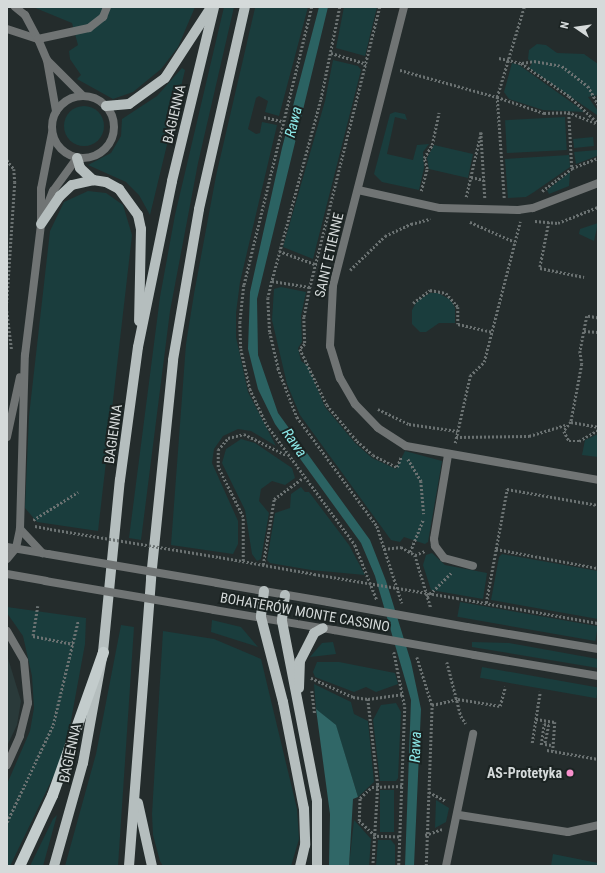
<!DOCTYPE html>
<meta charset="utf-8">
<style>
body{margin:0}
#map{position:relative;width:605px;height:873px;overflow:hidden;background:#242c2c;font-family:"Roboto Condensed",sans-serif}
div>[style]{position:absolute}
.built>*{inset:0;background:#2a3a3a}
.green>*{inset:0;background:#1a3d3d;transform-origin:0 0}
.round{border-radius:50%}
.forest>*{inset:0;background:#306767}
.water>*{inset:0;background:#2b6262}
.path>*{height:2.5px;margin-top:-1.25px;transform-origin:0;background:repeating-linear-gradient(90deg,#6b7272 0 2px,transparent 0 4px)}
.service>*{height:8px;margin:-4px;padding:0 4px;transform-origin:4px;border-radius:4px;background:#707474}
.minor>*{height:8px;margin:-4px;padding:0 4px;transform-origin:4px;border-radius:4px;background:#707474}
.tertiary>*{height:8px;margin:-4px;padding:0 4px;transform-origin:4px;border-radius:4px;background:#707474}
.tertiary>.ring{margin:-4px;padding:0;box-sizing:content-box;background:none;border:8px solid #707474;border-radius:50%}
.primary>*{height:10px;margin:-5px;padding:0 5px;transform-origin:5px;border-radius:5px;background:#b5bebe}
.trunk>*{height:11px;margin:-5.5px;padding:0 5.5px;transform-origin:5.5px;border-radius:5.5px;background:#c3cccc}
.path-bridge>*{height:2.5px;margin-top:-1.25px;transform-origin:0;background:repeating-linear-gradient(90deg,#6b7272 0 2px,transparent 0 4px)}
.tertiary-bridge>*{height:8px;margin:-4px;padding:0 4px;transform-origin:4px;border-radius:4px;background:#707474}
.dots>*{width:11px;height:11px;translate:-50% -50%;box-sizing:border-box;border:2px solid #1b2322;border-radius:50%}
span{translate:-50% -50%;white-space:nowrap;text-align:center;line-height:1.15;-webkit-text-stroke:4px #1b2322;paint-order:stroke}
.street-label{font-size:14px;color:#d5dada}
.poi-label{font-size:14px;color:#d5dada;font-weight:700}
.right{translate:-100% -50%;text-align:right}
.water-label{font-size:15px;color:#8ce8e8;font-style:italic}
.frame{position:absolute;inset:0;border:8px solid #d5dada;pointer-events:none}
.north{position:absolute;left:557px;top:8px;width:40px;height:40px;-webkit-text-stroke:3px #1b2322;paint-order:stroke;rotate:283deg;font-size:11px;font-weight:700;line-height:16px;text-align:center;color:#d5dada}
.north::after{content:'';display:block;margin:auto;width:14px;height:18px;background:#d5dada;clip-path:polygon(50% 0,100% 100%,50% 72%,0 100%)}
</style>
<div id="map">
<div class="built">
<i style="clip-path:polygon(7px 655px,21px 701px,17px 725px,7px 746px)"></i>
</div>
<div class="green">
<i style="clip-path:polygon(33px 7px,195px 7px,178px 47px,161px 69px,133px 92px,113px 99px,77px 79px,81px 75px,70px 59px,69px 51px,78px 45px,72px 23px)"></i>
<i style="clip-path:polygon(224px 7px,234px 7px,198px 163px,170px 311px,141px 540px,129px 538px,160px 297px,175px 215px)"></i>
<i style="clip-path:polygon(308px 7px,279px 116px,265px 112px,268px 101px,259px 96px,256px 98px,248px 129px,256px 134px,260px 133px,262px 122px,277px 125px,240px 282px,236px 313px,236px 337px,248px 392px,276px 446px,251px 431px,238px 429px,223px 436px,214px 449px,212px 463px,238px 521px,238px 544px,233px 554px,171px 545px,186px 344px,194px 294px,216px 176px,255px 8px)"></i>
<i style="clip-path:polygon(344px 7px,377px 7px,365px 56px,336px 48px)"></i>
<i style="clip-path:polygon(537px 44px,546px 45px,557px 53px,584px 54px,598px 64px,598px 95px,588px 97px,598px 111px,597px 115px,529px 68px,532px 63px,528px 59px,529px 50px)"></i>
<i style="clip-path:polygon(333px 60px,358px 66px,361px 70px,313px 259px,283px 247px,325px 101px)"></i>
<i style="clip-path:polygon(512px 63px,519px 65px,585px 112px,543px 110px,509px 99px,504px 92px)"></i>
<i style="clip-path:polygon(182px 68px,185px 70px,150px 215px,139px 195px,126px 182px,88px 165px,111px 153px,121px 136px,122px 119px,157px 96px)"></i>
<i class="round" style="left:64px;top:106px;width:40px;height:40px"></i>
<i style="clip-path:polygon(395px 112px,405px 114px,407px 120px,395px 117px,387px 154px,413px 160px,417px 145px,429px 144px,423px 152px,424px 168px,419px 190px,382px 182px,374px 174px,390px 114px)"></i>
<i style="left:565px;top:117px;width:33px;height:60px;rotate:87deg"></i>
<i style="clip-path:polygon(598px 129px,597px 156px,576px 164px,574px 152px,597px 150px)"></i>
<i style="left:593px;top:137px;width:9px;height:20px;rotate:84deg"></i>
<i style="clip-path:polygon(434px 145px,473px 154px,468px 178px,429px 169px,427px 158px)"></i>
<i style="clip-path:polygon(569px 155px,570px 167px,534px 192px,526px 197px,508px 198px,505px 159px)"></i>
<i style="clip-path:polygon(570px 172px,569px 186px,549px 194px,547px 190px)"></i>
<i style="clip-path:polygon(88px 191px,106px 193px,123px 205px,132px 235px,98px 531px,37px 522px,25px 508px,29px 416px,50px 231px,64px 202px)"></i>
<i style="clip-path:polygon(598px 223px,594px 241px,579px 234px,580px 229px)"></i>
<i style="clip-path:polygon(281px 287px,306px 292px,301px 316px,302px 342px,298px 348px,301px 361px,308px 366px,325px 407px,355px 443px,372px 458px,396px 469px,405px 451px,442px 461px,428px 542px,425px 544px,404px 537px,400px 542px,391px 540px,300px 415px,287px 384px,272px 320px,274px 289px)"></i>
<i style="clip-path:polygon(430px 293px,438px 293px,451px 300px,455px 308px,455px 323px,439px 323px,426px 332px,420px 332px,412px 324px,412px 310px,417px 301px)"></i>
<i style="clip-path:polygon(598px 434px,598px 457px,582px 455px,585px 440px)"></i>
<i style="clip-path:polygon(241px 439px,255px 443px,292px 468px,295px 478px,285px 485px,272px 481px,261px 489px,259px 501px,269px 513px,261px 559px,257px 561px,252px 554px,245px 510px,222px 463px,226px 449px)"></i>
<i style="clip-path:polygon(301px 487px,305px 492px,309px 492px,349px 545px,365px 575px,311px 570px,270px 563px,267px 560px,275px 513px,290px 508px,291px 494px)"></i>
<i style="clip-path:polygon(432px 553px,445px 565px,487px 573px,483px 599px,431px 590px,423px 565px,426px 555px)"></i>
<i style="clip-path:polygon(502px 554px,598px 571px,598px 619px,491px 600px,499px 557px)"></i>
<i style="left:460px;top:602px;width:140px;height:15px;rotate:10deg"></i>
<i style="clip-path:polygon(7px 607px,86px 618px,85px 644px,67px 742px,55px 773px,10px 866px,7px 866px,7px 784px,30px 731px,34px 708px,32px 676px,23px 636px,7px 613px)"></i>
<i style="clip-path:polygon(212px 620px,241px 627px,258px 647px,211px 632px)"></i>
<i style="clip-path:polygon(121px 625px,134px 627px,118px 866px,65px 866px,96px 754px)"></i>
<i style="clip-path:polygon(163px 631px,214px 639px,261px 659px,297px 809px,299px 839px,291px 866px,163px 866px,160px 861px,153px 835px,152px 814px)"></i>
<i style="clip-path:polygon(333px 642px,336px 654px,310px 657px,322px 643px)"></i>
<i style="clip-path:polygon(472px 642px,509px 643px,598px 659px,598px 668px,472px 647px)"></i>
<i style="clip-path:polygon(317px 662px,339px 662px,395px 673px,398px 684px,376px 692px,366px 687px,354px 692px,315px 677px,313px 672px)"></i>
<i style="left:482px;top:667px;width:118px;height:11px;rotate:10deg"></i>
<i style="clip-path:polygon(314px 684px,351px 702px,354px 714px,368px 721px,374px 782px,358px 797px,336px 726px,316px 709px)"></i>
<i style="clip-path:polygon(396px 703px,401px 712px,398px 778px,396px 781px,380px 781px,373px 720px,381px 705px)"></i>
<i style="left:380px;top:790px;width:14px;height:42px"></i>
<i style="clip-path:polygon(436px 800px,449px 808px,446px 822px,435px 828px)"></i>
<i style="clip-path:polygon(57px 815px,43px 866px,30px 866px,53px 819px)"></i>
<i style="clip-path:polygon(354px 820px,371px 839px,369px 866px,349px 866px)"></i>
<i style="clip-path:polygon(378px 840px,391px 840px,395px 845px,395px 866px,376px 866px)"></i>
<i style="clip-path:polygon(553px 854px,598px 863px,598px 866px,551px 866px)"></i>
</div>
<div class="forest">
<i style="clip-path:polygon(316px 709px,336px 725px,358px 797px,353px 799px,349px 866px,329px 866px,330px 814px)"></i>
</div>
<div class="water">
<i style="clip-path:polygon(319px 7px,328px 7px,257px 299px,258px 355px,278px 413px,370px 540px,386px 581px,411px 662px,421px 709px,414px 866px,405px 866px,411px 700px,375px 576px,361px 543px,275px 424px,258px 389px,248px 349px,250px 292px,282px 148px)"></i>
</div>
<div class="path">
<i style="left:312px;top:7px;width:286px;rotate:103.7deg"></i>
<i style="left:244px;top:285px;width:37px;rotate:96deg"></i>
<i style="left:240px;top:322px;width:27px;rotate:88deg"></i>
<i style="left:241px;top:349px;width:41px;rotate:77.3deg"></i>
<i style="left:250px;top:389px;width:40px;rotate:65deg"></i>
<i style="left:267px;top:425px;width:149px;rotate:53.7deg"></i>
<i style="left:355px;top:545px;width:59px;rotate:68.2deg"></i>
<i style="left:340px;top:7px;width:95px;rotate:101.5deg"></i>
<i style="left:321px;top:100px;width:188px;rotate:105.1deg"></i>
<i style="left:272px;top:281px;width:17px;rotate:103deg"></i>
<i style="left:268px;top:298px;width:34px;rotate:87deg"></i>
<i style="left:270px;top:332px;width:37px;rotate:77deg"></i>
<i style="left:278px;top:368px;width:53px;rotate:68.8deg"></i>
<i style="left:297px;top:417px;width:135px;rotate:53.7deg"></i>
<i style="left:377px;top:526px;width:81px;rotate:72deg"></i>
<i style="left:380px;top:7px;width:289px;rotate:104deg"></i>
<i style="left:310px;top:287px;width:31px;rotate:101deg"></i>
<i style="left:304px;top:317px;width:27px;rotate:88deg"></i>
<i style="left:305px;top:344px;width:7px;rotate:135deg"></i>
<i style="left:300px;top:349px;width:62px;rotate:64.3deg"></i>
<i style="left:327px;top:405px;width:47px;rotate:50.2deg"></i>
<i style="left:357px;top:441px;width:21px;rotate:41deg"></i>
<i style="left:373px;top:455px;width:27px;rotate:27deg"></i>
<i style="left:397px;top:467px;width:11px;rotate:-68deg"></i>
<i style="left:331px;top:53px;width:37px;rotate:17deg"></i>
<i style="left:499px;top:58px;width:23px;rotate:13deg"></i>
<i style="left:521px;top:63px;width:58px;rotate:34.5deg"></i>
<i style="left:569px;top:96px;width:40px;rotate:43deg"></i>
<i style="left:522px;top:63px;width:12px;rotate:-9deg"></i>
<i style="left:534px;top:61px;width:28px;rotate:10deg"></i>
<i style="left:562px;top:66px;width:33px;rotate:38deg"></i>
<i style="left:588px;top:86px;width:21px;rotate:61deg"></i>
<i style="left:400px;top:70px;width:101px;rotate:15.6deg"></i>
<i style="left:497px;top:97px;width:94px;rotate:-73.3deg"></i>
<i style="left:569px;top:113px;width:55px;rotate:86.9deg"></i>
<i style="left:264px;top:117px;width:18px;rotate:13deg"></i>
<i style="left:7px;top:160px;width:11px;rotate:52deg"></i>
<i style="left:14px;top:169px;width:13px;rotate:86deg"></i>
<i style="left:15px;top:182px;width:121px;rotate:93.8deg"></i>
<i style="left:471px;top:177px;width:13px;rotate:13deg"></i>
<i style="left:421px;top:191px;width:23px;rotate:-75deg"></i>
<i style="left:427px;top:169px;width:11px;rotate:-105deg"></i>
<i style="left:424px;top:158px;width:15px;rotate:-58deg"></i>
<i style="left:432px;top:145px;width:33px;rotate:-78deg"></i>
<i style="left:542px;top:191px;width:38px;rotate:-37deg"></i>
<i style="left:572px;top:168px;width:28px;rotate:-21deg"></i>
<i style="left:466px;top:197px;width:67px;rotate:-77deg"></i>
<i style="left:481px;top:132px;width:66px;rotate:86.5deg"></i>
<i style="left:504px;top:198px;width:101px;rotate:-94deg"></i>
<i style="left:497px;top:97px;width:50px;rotate:18.8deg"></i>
<i style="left:544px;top:113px;width:24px;rotate:-2deg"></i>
<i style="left:568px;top:112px;width:32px;rotate:22deg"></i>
<i style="left:535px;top:221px;width:23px;rotate:5deg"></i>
<i style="left:558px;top:223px;width:43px;rotate:-21.8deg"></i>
<i style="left:470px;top:222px;width:49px;rotate:24deg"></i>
<i style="left:549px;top:222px;width:47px;rotate:101.1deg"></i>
<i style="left:540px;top:268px;width:45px;rotate:11.6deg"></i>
<i style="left:279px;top:251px;width:38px;rotate:20deg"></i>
<i style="left:350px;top:270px;width:49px;rotate:-44.2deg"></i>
<i style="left:385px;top:236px;width:29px;rotate:-25deg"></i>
<i style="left:411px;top:224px;width:20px;rotate:-15deg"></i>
<i style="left:272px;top:281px;width:38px;rotate:9deg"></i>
<i style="left:413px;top:303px;width:21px;rotate:-37deg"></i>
<i style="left:430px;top:290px;width:16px;rotate:11deg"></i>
<i style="left:446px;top:293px;width:18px;rotate:49deg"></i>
<i style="left:458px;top:307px;width:17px;rotate:90deg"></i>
<i style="left:458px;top:324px;width:36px;rotate:13deg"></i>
<i style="left:7px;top:311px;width:39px;rotate:83deg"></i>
<i style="left:598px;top:318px;width:11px;rotate:-170deg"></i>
<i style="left:587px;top:316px;width:36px;rotate:101deg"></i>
<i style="left:580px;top:351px;width:13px;rotate:81deg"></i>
<i style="left:582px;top:364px;width:59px;rotate:100.7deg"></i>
<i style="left:571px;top:422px;width:27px;rotate:10deg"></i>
<i style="left:584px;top:331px;width:14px;rotate:4deg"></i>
<i style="left:378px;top:409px;width:34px;rotate:26deg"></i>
<i style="left:409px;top:424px;width:49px;rotate:8.3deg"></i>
<i style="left:571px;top:422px;width:11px;rotate:128deg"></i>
<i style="left:564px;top:431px;width:11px;rotate:63deg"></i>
<i style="left:569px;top:441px;width:10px"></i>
<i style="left:579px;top:441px;width:22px;rotate:-30deg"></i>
<i style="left:456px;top:437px;width:73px;rotate:-0.8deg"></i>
<i style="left:529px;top:436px;width:39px;rotate:-17deg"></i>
<i style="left:455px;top:443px;width:69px;rotate:-77.4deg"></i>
<i style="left:470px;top:376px;width:20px;rotate:-45deg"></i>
<i style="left:484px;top:362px;width:145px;rotate:-75.6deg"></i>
<i style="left:408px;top:459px;width:26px;rotate:59deg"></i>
<i style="left:421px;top:481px;width:33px;rotate:85deg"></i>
<i style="left:33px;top:520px;width:53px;rotate:-31.9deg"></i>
<i style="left:35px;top:526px;width:15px;rotate:11deg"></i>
<i style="left:384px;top:549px;width:17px;rotate:-7deg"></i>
<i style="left:401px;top:547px;width:16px;rotate:30deg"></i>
<i style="left:415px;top:555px;width:55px;rotate:73.2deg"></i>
<i style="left:496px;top:549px;width:61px;rotate:-79.6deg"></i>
<i style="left:507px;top:489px;width:92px;rotate:10deg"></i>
<i style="left:410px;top:552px;width:35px;rotate:-68deg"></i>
<i style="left:415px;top:555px;width:11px;rotate:-22deg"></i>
<i style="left:219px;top:557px;width:97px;rotate:10.1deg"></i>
<i style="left:243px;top:561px;width:44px;rotate:-90deg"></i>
<i style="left:243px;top:517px;width:56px;rotate:-116.6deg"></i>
<i style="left:218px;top:467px;width:17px;rotate:-90deg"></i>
<i style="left:218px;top:450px;width:16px;rotate:-50deg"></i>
<i style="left:228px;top:438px;width:16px;rotate:-14deg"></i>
<i style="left:244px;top:434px;width:47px;rotate:26.6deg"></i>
<i style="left:263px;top:565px;width:67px;rotate:-80.5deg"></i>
<i style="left:274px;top:499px;width:36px;rotate:-36deg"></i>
<i style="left:427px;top:597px;width:35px;rotate:-45deg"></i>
<i style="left:457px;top:598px;width:143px;rotate:10.1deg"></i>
<i style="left:486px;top:603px;width:55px;rotate:-79.5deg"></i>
<i style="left:496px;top:549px;width:104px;rotate:10.6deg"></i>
<i style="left:38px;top:606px;width:30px;rotate:99deg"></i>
<i style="left:33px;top:636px;width:41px;rotate:11.3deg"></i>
<i style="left:394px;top:652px;width:56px;rotate:78.7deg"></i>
<i style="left:405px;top:707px;width:159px;rotate:92.2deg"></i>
<i style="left:417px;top:657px;width:50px;rotate:72.6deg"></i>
<i style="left:447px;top:662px;width:56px;rotate:75.5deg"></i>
<i style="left:461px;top:716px;width:9px;rotate:58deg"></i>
<i style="left:311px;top:678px;width:46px;rotate:24.3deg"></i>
<i style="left:353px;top:697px;width:15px;rotate:8deg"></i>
<i style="left:368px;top:699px;width:87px;rotate:83.4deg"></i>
<i style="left:378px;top:785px;width:81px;rotate:93.5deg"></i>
<i style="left:312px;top:691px;width:23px;rotate:83deg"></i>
<i style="left:368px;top:699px;width:36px;rotate:-8deg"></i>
<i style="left:536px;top:719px;width:19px;rotate:9deg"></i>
<i style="left:555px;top:722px;width:29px;rotate:94deg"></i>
<i style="left:532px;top:743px;width:52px;rotate:-81.1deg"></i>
<i style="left:541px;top:745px;width:21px;rotate:-82deg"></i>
<i style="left:544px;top:724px;width:5px;rotate:11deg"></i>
<i style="left:549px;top:725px;width:19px;rotate:102deg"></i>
<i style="left:545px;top:744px;width:6px;rotate:9deg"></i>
<i style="left:547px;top:750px;width:52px;rotate:10deg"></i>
<i style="left:429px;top:792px;width:19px;rotate:28deg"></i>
<i style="left:7px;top:822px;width:107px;rotate:-64.6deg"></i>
<i style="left:53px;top:725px;width:107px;rotate:-76.5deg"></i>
<i style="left:425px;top:835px;width:18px;rotate:-19deg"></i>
<i style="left:399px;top:837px;width:24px;rotate:-178deg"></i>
<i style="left:375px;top:836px;width:22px;rotate:-137deg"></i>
<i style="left:359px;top:821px;width:23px;rotate:-88deg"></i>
<i style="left:360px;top:798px;width:16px;rotate:-43deg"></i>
<i style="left:372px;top:787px;width:30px;rotate:-2deg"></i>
<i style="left:426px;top:866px;width:161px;rotate:-87.9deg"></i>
<i style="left:432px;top:705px;width:27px;rotate:-13deg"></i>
<i style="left:458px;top:699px;width:43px;rotate:9.5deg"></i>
<i style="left:500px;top:706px;width:20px;rotate:-75deg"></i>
</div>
<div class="service">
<i style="left:7px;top:29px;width:33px;rotate:18deg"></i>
<i style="left:448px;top:455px;width:85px;rotate:99.5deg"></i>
<i style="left:434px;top:539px;width:7px;rotate:82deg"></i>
<i style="left:435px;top:546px;width:15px;rotate:53deg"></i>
<i style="left:444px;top:558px;width:30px;rotate:15deg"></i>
<i style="left:7px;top:631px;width:34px;rotate:60deg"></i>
<i style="left:24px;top:661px;width:42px;rotate:84.6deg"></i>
<i style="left:28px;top:703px;width:34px;rotate:104deg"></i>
<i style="left:20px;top:736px;width:32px;rotate:114deg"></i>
<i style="left:446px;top:866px;width:135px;rotate:-78.4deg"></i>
</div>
<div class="minor">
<i style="left:15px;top:7px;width:13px;rotate:39deg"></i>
<i style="left:25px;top:15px;width:27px;rotate:62deg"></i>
<i style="left:38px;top:39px;width:23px;rotate:67deg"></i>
<i style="left:47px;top:60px;width:52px;rotate:80deg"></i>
<i style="left:404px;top:7px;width:288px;rotate:104.3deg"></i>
<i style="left:333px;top:286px;width:60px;rotate:92.9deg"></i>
<i style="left:330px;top:346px;width:34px;rotate:73deg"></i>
<i style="left:340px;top:378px;width:30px;rotate:60deg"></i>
<i style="left:355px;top:404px;width:33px;rotate:46deg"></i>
<i style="left:378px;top:428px;width:33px;rotate:33deg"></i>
<i style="left:406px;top:446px;width:195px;rotate:10deg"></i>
<i style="left:38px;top:39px;width:52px;rotate:-12.2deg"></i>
<i style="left:89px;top:28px;width:18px;rotate:-38deg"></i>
<i style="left:103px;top:17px;width:11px;rotate:-68deg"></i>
<i style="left:47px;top:60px;width:49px;rotate:45deg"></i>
<i style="left:358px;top:190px;width:84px;rotate:12.4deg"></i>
<i style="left:440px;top:208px;width:78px;rotate:1.5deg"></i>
<i style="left:518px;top:210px;width:15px;rotate:-8deg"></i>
<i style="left:533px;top:208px;width:70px;rotate:-21deg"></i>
<i style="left:459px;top:815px;width:110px;rotate:8.9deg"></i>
<i style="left:568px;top:832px;width:31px;rotate:-13deg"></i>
</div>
<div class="tertiary">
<i class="ring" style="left:52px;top:96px;width:54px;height:54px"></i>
<i style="left:44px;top:214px;width:25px;rotate:-69deg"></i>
<i style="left:53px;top:191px;width:41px;rotate:-54deg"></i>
<i style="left:7px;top:437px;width:61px;rotate:-77.8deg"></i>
<i style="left:20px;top:529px;width:33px;rotate:47deg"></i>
<i style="left:7px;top:547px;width:42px;rotate:9.7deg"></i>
<i style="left:7px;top:559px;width:14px;rotate:-51deg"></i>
<i style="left:16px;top:548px;width:19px;rotate:-78deg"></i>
<i style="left:20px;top:529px;width:174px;rotate:-88.4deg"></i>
<i style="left:25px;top:355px;width:132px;rotate:-83deg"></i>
<i style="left:41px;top:224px;width:35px;rotate:-90deg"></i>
<i style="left:41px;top:189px;width:57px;rotate:-78.9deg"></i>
<i style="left:7px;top:574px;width:39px;rotate:10deg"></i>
<i style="left:217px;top:583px;width:113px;rotate:9.7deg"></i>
<i style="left:214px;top:610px;width:122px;rotate:9.5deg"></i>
<i style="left:467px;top:627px;width:133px;rotate:9.5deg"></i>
<i style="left:474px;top:655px;width:126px;rotate:9.6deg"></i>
</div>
<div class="primary">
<i style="left:106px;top:106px;width:23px;rotate:-5deg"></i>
<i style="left:129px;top:104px;width:44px;rotate:-35.8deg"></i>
<i style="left:165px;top:78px;width:82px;rotate:-56.9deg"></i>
<i style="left:77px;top:158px;width:10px;rotate:73deg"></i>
<i style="left:80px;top:168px;width:18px;rotate:43deg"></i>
<i style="left:41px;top:224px;width:34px;rotate:-56deg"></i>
<i style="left:60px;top:196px;width:16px;rotate:-43deg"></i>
<i style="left:72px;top:185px;width:22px;rotate:-13deg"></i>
<i style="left:93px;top:180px;width:13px;rotate:9deg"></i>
<i style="left:106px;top:182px;width:15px;rotate:28deg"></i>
<i style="left:119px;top:189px;width:32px;rotate:54deg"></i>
<i style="left:138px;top:215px;width:14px;rotate:78deg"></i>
<i style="left:141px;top:229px;width:92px;rotate:91.2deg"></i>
<i style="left:264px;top:591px;width:26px;rotate:97deg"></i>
<i style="left:261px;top:617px;width:88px;rotate:75.5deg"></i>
<i style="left:283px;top:702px;width:109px;rotate:78.9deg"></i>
<i style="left:304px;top:809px;width:36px;rotate:88deg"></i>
<i style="left:305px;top:845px;width:22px;rotate:103deg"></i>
<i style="left:285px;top:595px;width:26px;rotate:97deg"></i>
<i style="left:282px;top:621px;width:183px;rotate:79deg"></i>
<i style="left:317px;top:801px;width:65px;rotate:90deg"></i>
<i style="left:299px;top:688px;width:27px;rotate:-88deg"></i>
<i style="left:300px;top:661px;width:31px;rotate:-63deg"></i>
<i style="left:314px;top:633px;width:10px;rotate:-29deg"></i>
<i style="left:138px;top:803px;width:65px;rotate:77.5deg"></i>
<i style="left:54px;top:866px;width:107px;rotate:-74.3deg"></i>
<i style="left:83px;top:763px;width:113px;rotate:-79.8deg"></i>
<i style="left:103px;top:652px;width:173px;rotate:-84.4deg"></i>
<i style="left:120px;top:480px;width:134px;rotate:-82.3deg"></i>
<i style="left:138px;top:347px;width:169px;rotate:-78.4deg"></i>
<i style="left:172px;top:181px;width:179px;rotate:-76.4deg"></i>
<i style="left:129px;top:866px;width:289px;rotate:-85.6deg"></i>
<i style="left:151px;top:578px;width:219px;rotate:-84.2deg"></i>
<i style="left:173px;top:360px;width:153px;rotate:-80.2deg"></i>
<i style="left:199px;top:209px;width:207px;rotate:-77.2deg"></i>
</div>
<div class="trunk">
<i style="left:19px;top:866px;width:78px;rotate:-65.1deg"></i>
<i style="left:52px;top:795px;width:152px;rotate:-70.4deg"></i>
</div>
<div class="path-bridge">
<i style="left:50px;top:529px;width:171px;rotate:9.4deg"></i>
<i style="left:314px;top:574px;width:145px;rotate:9.5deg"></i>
</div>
<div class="tertiary-bridge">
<i style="left:48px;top:554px;width:171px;rotate:9.7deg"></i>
<i style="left:45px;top:581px;width:171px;rotate:9.7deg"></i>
<i style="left:328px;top:602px;width:141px;rotate:10.2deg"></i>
<i style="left:334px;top:630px;width:142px;rotate:10.1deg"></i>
</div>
<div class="dots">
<i style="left:570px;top:773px;background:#f890cc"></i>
</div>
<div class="street-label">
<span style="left:174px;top:114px;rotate:-77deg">BAGIENNA</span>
<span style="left:329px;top:255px;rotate:-77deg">SAINT ETIENNE</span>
<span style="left:113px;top:434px;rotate:-82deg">BAGIENNA</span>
<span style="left:305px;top:612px;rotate:10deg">BOHATERÓW MONTE CASSINO</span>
<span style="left:70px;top:753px;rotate:-78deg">BAGIENNA</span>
</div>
<div class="poi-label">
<span class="right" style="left:562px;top:773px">AS-Protetyka</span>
</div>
<div class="water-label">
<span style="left:294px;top:122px;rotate:-76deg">Rawa</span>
<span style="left:294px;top:443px;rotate:55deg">Rawa</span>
<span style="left:416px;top:747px;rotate:-88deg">Rawa</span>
</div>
<div class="frame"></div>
<div class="north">N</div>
</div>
